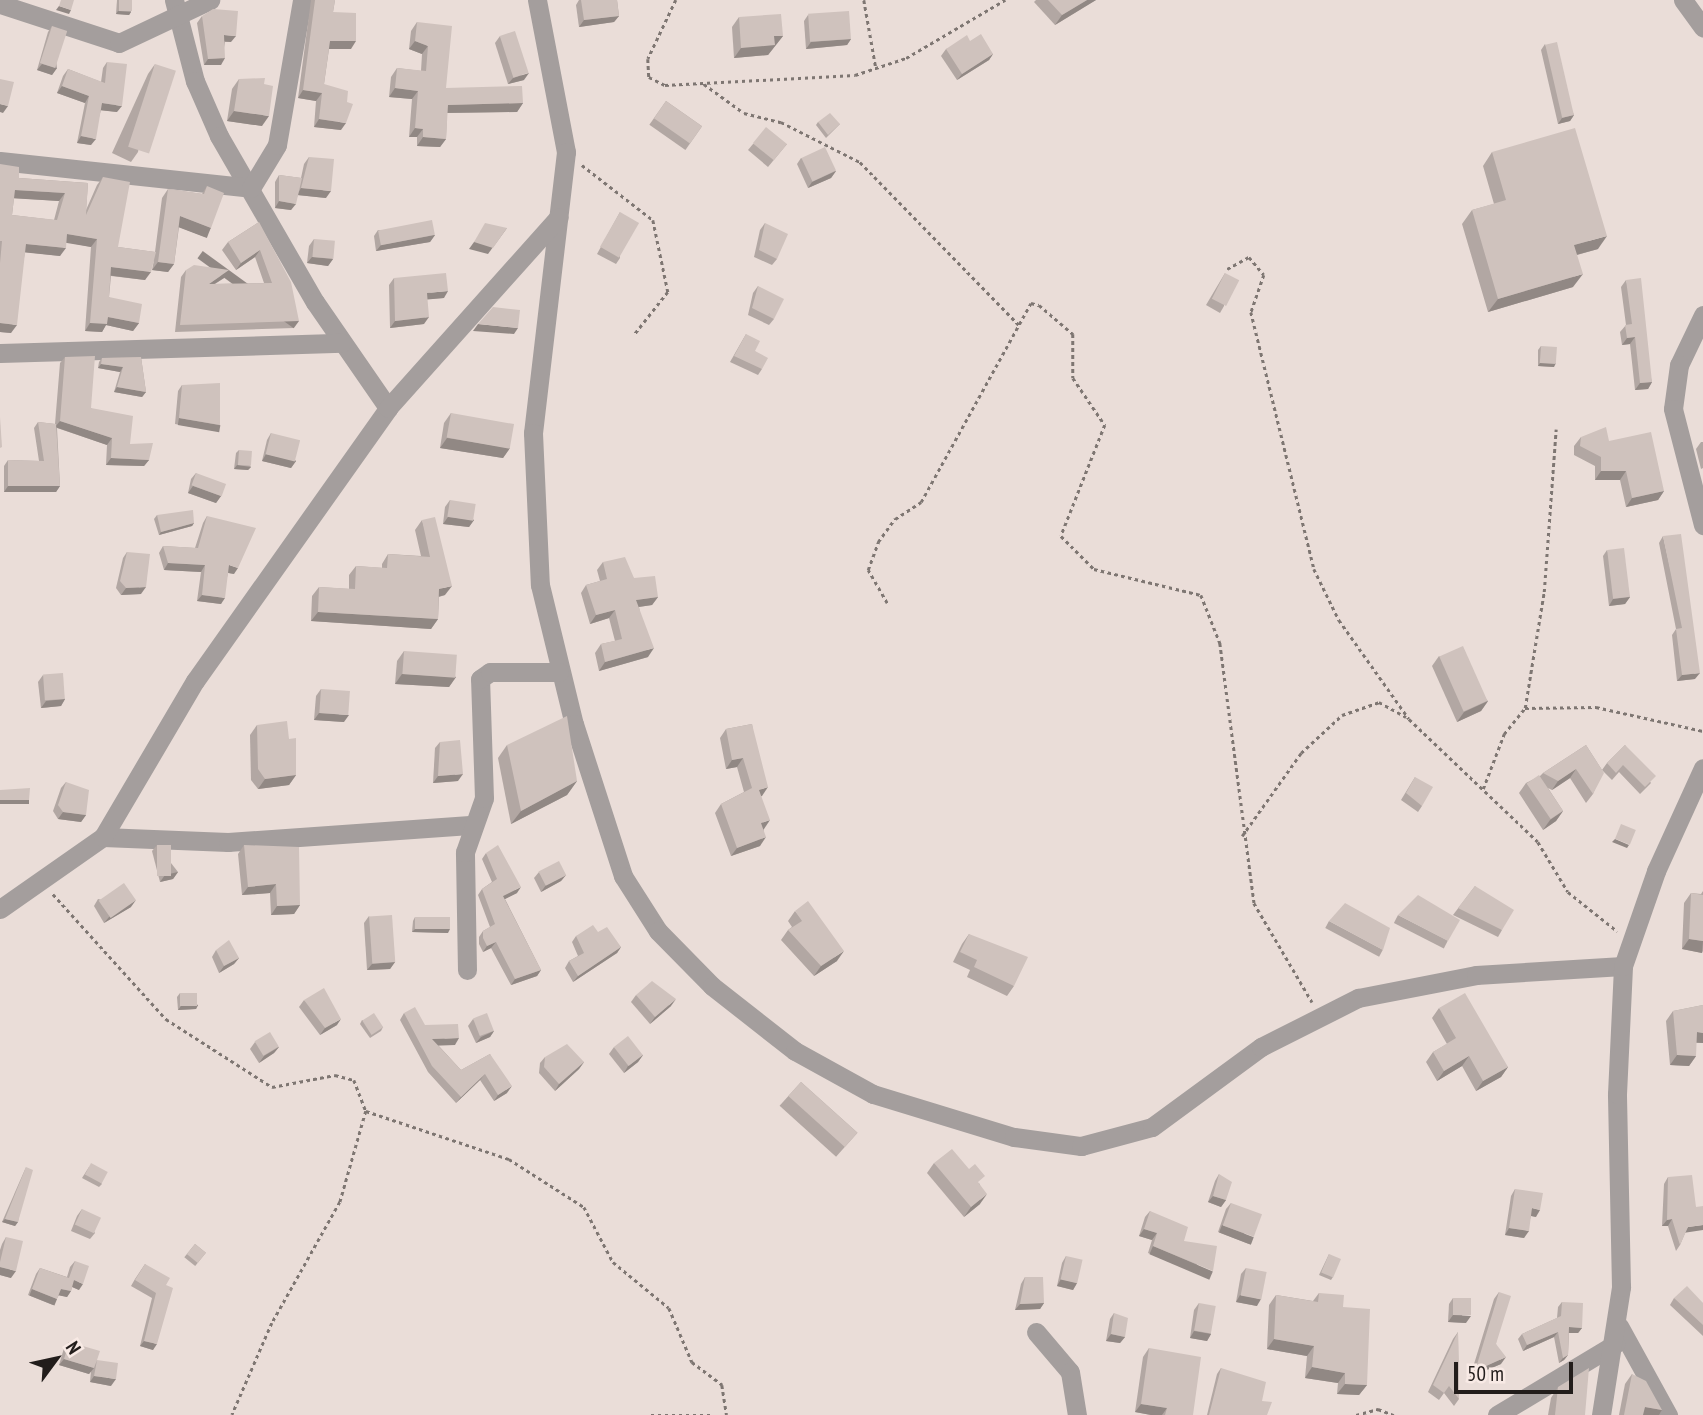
<!DOCTYPE html>
<style>
body{margin:0}
#map{position:relative;width:1703px;height:1415px;overflow:hidden;background:#eaddd8;font-family:"PT Sans Narrow",sans-serif}
div>[style]{position:absolute}
.path>*{height:2.5px;margin-top:-1.25px;transform-origin:0;background:repeating-linear-gradient(90deg,#7e7672 0 3.5px,transparent 0 7px)}
.minor>*{height:19px;margin:-9.5px;padding:0 9.5px;transform-origin:9.5px;border-radius:9.5px;background:#a49e9d}
.wall>*{inset:0;background:#b2a7a3;transform-origin:0 0}
.shaded-wall>*{inset:0;background:#918884;transform-origin:0 0}
.building>*{inset:0;background:#cfc2bd;transform-origin:0 0}
span{translate:-50% -50%;white-space:nowrap;text-align:center;line-height:1.15;-webkit-text-stroke:6px #f8eae5;paint-order:stroke}
.north{position:absolute;left:21px;top:1324px;width:70px;height:70px;-webkit-text-stroke:5px #f8eae5;paint-order:stroke;rotate:57deg;font-size:19px;font-weight:700;line-height:28px;text-align:center;color:#221d1b}
.north::after{content:'';display:block;margin:auto;width:24px;height:32px;background:#221d1b;clip-path:polygon(50% 0,100% 100%,50% 72%,0 100%)}
.scale{position:absolute;left:1454px;top:1362px;width:119px;height:32px;box-sizing:border-box;border:4px solid #221d1b;border-top:0;padding-left:9px;font-size:21px;line-height:24px;white-space:nowrap;color:#221d1b;-webkit-text-stroke:5px #f8eae5;paint-order:stroke}
</style>
<div id="map">
<div class="path">
<i style="left:676px;top:0;width:65px;rotate:115.4deg"></i>
<i style="left:648px;top:59px;width:18px;rotate:87deg"></i>
<i style="left:649px;top:77px;width:18px;rotate:27deg"></i>
<i style="left:665px;top:85px;width:190px;rotate:-3deg"></i>
<i style="left:855px;top:75px;width:54px;rotate:-18.4deg"></i>
<i style="left:906px;top:58px;width:115px;rotate:-30.4deg"></i>
<i style="left:864px;top:0;width:69px;rotate:80deg"></i>
<i style="left:704px;top:84px;width:49px;rotate:35.9deg"></i>
<i style="left:744px;top:113px;width:38px;rotate:14deg"></i>
<i style="left:781px;top:122px;width:89px;rotate:26.9deg"></i>
<i style="left:860px;top:162px;width:228px;rotate:45.7deg"></i>
<i style="left:582px;top:165px;width:90px;rotate:37.8deg"></i>
<i style="left:653px;top:220px;width:74px;rotate:78.2deg"></i>
<i style="left:668px;top:292px;width:53px;rotate:128.2deg"></i>
<i style="left:1227px;top:269px;width:25px;rotate:-29deg"></i>
<i style="left:1249px;top:257px;width:23px;rotate:50deg"></i>
<i style="left:1264px;top:275px;width:39px;rotate:109deg"></i>
<i style="left:1251px;top:312px;width:265px;rotate:76.2deg"></i>
<i style="left:1314px;top:569px;width:57px;rotate:63.9deg"></i>
<i style="left:1339px;top:620px;width:121px;rotate:54.7deg"></i>
<i style="left:1409px;top:719px;width:178px;rotate:43.6deg"></i>
<i style="left:1538px;top:842px;width:58px;rotate:59deg"></i>
<i style="left:1568px;top:892px;width:63px;rotate:38.5deg"></i>
<i style="left:887px;top:603px;width:38px;rotate:-120deg"></i>
<i style="left:868px;top:570px;width:30px;rotate:-70deg"></i>
<i style="left:878px;top:542px;width:29px;rotate:-54deg"></i>
<i style="left:895px;top:519px;width:31px;rotate:-33deg"></i>
<i style="left:921px;top:502px;width:227px;rotate:-61.1deg"></i>
<i style="left:1031px;top:303px;width:8px;rotate:14deg"></i>
<i style="left:1039px;top:305px;width:45px;rotate:40.5deg"></i>
<i style="left:1073px;top:334px;width:44px;rotate:90deg"></i>
<i style="left:1073px;top:378px;width:57px;rotate:55.8deg"></i>
<i style="left:1105px;top:425px;width:119px;rotate:111.6deg"></i>
<i style="left:1061px;top:536px;width:47px;rotate:45deg"></i>
<i style="left:1094px;top:569px;width:110px;rotate:13.7deg"></i>
<i style="left:1201px;top:595px;width:52px;rotate:68.4deg"></i>
<i style="left:1220px;top:643px;width:262px;rotate:82.5deg"></i>
<i style="left:1254px;top:903px;width:115px;rotate:59.6deg"></i>
<i style="left:1525px;top:708px;width:118px;rotate:-80.7deg"></i>
<i style="left:1544px;top:592px;width:163px;rotate:-85.8deg"></i>
<i style="left:1483px;top:789px;width:59px;rotate:-69.1deg"></i>
<i style="left:1504px;top:734px;width:33px;rotate:-51deg"></i>
<i style="left:1525px;top:708px;width:71px;rotate:-0.8deg"></i>
<i style="left:1596px;top:707px;width:110px;rotate:12.6deg"></i>
<i style="left:1242px;top:836px;width:102px;rotate:-54.6deg"></i>
<i style="left:1301px;top:753px;width:56px;rotate:-42.8deg"></i>
<i style="left:1342px;top:715px;width:39px;rotate:-19deg"></i>
<i style="left:1379px;top:702px;width:31px;rotate:29deg"></i>
<i style="left:53px;top:894px;width:169px;rotate:47.9deg"></i>
<i style="left:166px;top:1019px;width:126px;rotate:32.7deg"></i>
<i style="left:272px;top:1087px;width:64px;rotate:-10.8deg"></i>
<i style="left:335px;top:1075px;width:20px;rotate:15deg"></i>
<i style="left:354px;top:1080px;width:33px;rotate:69deg"></i>
<i style="left:366px;top:1111px;width:95px;rotate:105.9deg"></i>
<i style="left:340px;top:1202px;width:139px;rotate:119.3deg"></i>
<i style="left:272px;top:1323px;width:100px;rotate:113.5deg"></i>
<i style="left:366px;top:1111px;width:151px;rotate:18.6deg"></i>
<i style="left:509px;top:1159px;width:89px;rotate:32.6deg"></i>
<i style="left:584px;top:1207px;width:62px;rotate:62.2deg"></i>
<i style="left:613px;top:1262px;width:72px;rotate:39.4deg"></i>
<i style="left:669px;top:1308px;width:59px;rotate:66.9deg"></i>
<i style="left:692px;top:1362px;width:38px;rotate:37deg"></i>
<i style="left:722px;top:1385px;width:30px;rotate:81deg"></i>
<i style="left:651px;top:1415px;width:60px"></i>
<i style="left:1356px;top:1415px;width:23px;rotate:-15deg"></i>
<i style="left:1378px;top:1409px;width:17px;rotate:21deg"></i>
</div>
<div class="minor">
<i style="left:174px;top:0;width:84px;rotate:75.5deg"></i>
<i style="left:195px;top:81px;width:60px;rotate:66.4deg"></i>
<i style="left:219px;top:136px;width:192px;rotate:60deg"></i>
<i style="left:315px;top:302px;width:129px;rotate:55.4deg"></i>
<i style="left:537px;top:0;width:155px;rotate:79.2deg"></i>
<i style="left:566px;top:152px;width:283px;rotate:96.7deg"></i>
<i style="left:533px;top:433px;width:152px;rotate:87.4deg"></i>
<i style="left:540px;top:585px;width:143px;rotate:76.3deg"></i>
<i style="left:574px;top:724px;width:160px;rotate:72.1deg"></i>
<i style="left:623px;top:876px;width:65px;rotate:57.5deg"></i>
<i style="left:658px;top:931px;width:77px;rotate:45.5deg"></i>
<i style="left:712px;top:986px;width:105px;rotate:38.1deg"></i>
<i style="left:795px;top:1051px;width:89px;rotate:28.9deg"></i>
<i style="left:873px;top:1094px;width:147px;rotate:17deg"></i>
<i style="left:1014px;top:1137px;width:68px;rotate:7.7deg"></i>
<i style="left:1081px;top:1146px;width:73px;rotate:-15deg"></i>
<i style="left:1152px;top:1127px;width:135px;rotate:-36.3deg"></i>
<i style="left:1261px;top:1047px;width:109px;rotate:-26.8deg"></i>
<i style="left:1358px;top:998px;width:120px;rotate:-11deg"></i>
<i style="left:1476px;top:975px;width:147px;rotate:-3.5deg"></i>
<i style="left:1683px;top:0;width:34px;rotate:54deg"></i>
<i style="left:0;top:4px;width:125px;rotate:18.1deg"></i>
<i style="left:119px;top:43px;width:101px;rotate:-25.3deg"></i>
<i style="left:0;top:161px;width:252px;rotate:6.1deg"></i>
<i style="left:251px;top:188px;width:50px;rotate:-58.8deg"></i>
<i style="left:277px;top:145px;width:147px;rotate:-80.2deg"></i>
<i style="left:1703px;top:315px;width:55px;rotate:115.6deg"></i>
<i style="left:1679px;top:365px;width:44px;rotate:97.8deg"></i>
<i style="left:1673px;top:409px;width:120px;rotate:75.5deg"></i>
<i style="left:0;top:353px;width:342px;rotate:-1.7deg"></i>
<i style="left:103px;top:837px;width:125px;rotate:2.3deg"></i>
<i style="left:228px;top:842px;width:246px;rotate:-4deg"></i>
<i style="left:0;top:909px;width:126px;rotate:-35deg"></i>
<i style="left:103px;top:837px;width:181px;rotate:-59.5deg"></i>
<i style="left:195px;top:681px;width:334px;rotate:-54.7deg"></i>
<i style="left:388px;top:408px;width:256px;rotate:-48.2deg"></i>
<i style="left:467px;top:970px;width:118px;rotate:-91deg"></i>
<i style="left:465px;top:852px;width:57px;rotate:-70.6deg"></i>
<i style="left:484px;top:798px;width:119px;rotate:-91.9deg"></i>
<i style="left:480px;top:679px;width:12px;rotate:-35deg"></i>
<i style="left:490px;top:672px;width:69px"></i>
<i style="left:1619px;top:1326px;width:102px;rotate:61.2deg"></i>
<i style="left:1036px;top:1332px;width:52px;rotate:49.6deg"></i>
<i style="left:1070px;top:1372px;width:44px;rotate:80.8deg"></i>
<i style="left:1497px;top:1415px;width:138px;rotate:-31deg"></i>
<i style="left:1601px;top:1415px;width:130px;rotate:-81.1deg"></i>
<i style="left:1621px;top:1287px;width:193px;rotate:-91.2deg"></i>
<i style="left:1617px;top:1094px;width:128px;rotate:-87.3deg"></i>
<i style="left:1623px;top:966px;width:101px;rotate:-70.8deg"></i>
<i style="left:1656px;top:871px;width:113px;rotate:-65.5deg"></i>
</div>
<div class="wall">
<i style="clip-path:polygon(117px 0,132px 0,131px 12px,129px 15px,116px 14px)"></i>
<i style="clip-path:polygon(311px 0,335px 0,333px 12px,351px 49px,329px 49px,324px 84px,341px 130px,314px 127px,316px 101px,298px 98px)"></i>
<i style="clip-path:polygon(579px 0,617px 0,619px 16px,614px 22px,579px 27px,576px 5px)"></i>
<i style="clip-path:polygon(1036px 0,1096px 0,1055px 25px,1034px 2px)"></i>
<i style="clip-path:polygon(808px 15px,851px 39px,847px 45px,806px 49px,804px 21px)"></i>
<i style="clip-path:polygon(202px 16px,231px 42px,225px 42px,221px 65px,204px 65px,197px 23px)"></i>
<i style="clip-path:polygon(739px 17px,783px 36px,768px 55px,734px 58px,732px 27px)"></i>
<i style="clip-path:polygon(417px 22px,446px 88px,523px 103px,517px 112px,447px 113px,446px 139px,440px 147px,417px 146px,417px 137px,409px 137px,412px 99px,389px 97px,391px 77px,397px 68px,421px 71px,422px 54px,409px 49px,411px 31px)"></i>
<i style="clip-path:polygon(52px 26px,57px 68px,52px 75px,37px 70px,48px 32px)"></i>
<i style="clip-path:polygon(500px 36px,524px 80px,508px 84px,495px 43px)"></i>
<i style="clip-path:polygon(970px 41px,993px 54px,989px 60px,957px 80px,941px 56px,946px 49px)"></i>
<i style="clip-path:polygon(1545px 44px,1574px 115px,1570px 121px,1558px 124px,1541px 50px)"></i>
<i style="clip-path:polygon(107px 62px,117px 112px,101px 110px,91px 145px,77px 143px,85px 103px,57px 93px,63px 76px,68px 69px,101px 82px,103px 68px)"></i>
<i style="clip-path:polygon(155px 64px,138px 152px,131px 162px,112px 153px,148px 74px)"></i>
<i style="clip-path:polygon(239px 79px,264px 84px,262px 126px,227px 121px,232px 89px)"></i>
<i style="left:666px;top:101px;width:44px;height:29px;rotate:35deg"></i>
<i style="clip-path:polygon(818px 122px,840px 124px,826px 138px,816px 125px)"></i>
<i style="clip-path:polygon(753px 144px,787px 144px,768px 167px,748px 150px)"></i>
<i style="clip-path:polygon(1492px 152px,1598px 249px,1577px 255px,1573px 287px,1488px 312px,1462px 224px,1472px 210px,1494px 204px,1483px 166px)"></i>
<i style="clip-path:polygon(309px 157px,326px 198px,298px 195px,291px 210px,275px 208px,275px 182px,279px 175px,301px 178px,304px 164px)"></i>
<i style="clip-path:polygon(801px 158px,836px 171px,831px 178px,808px 188px,797px 164px)"></i>
<i style="clip-path:polygon(evenodd,0 164px,19px 178px,88px 183px,86px 210px,97px 185px,103px 177px,118px 247px,155px 252px,162px 198px,168px 189px,202px 194px,207px 186px,211px 228px,205px 237px,179px 227px,174px 264px,168px 272px,152px 270px,154px 260px,145px 280px,111px 276px,109px 297px,139px 323px,133px 331px,106px 325px,102px 332px,85px 331px,91px 247px,66px 242px,60px 256px,25px 252px,11px 333px,0 332px,0 164px,14px 198px,59px 201px,54px 220px,12px 215px,14px 198px)"></i>
<i style="clip-path:polygon(620px 212px,620px 258px,616px 264px,597px 254px)"></i>
<i style="clip-path:polygon(259px 222px,294px 328px,175px 332px,181px 277px,186px 270px,229px 270px,224px 278px,215px 284px,264px 283px,255px 257px,236px 270px,222px 250px,228px 242px)"></i>
<i style="clip-path:polygon(765px 223px,777px 259px,772px 265px,754px 257px,760px 230px)"></i>
<i style="clip-path:polygon(378px 230px,435px 235px,430px 242px,376px 251px,374px 236px)"></i>
<i style="clip-path:polygon(314px 239px,333px 259px,328px 266px,307px 263px,309px 246px)"></i>
<i style="clip-path:polygon(1225px 273px,1224px 306px,1220px 313px,1206px 305px)"></i>
<i style="clip-path:polygon(394px 278px,444px 298px,427px 299px,424px 324px,390px 328px,389px 285px)"></i>
<i style="clip-path:polygon(1626px 280px,1652px 382px,1648px 389px,1635px 390px,1630px 344px,1622px 345px,1620px 332px,1626px 325px,1621px 287px)"></i>
<i style="clip-path:polygon(758px 286px,774px 319px,769px 325px,748px 315px,753px 293px)"></i>
<i style="clip-path:polygon(746px 334px,755px 351px,762px 369px,758px 375px,730px 362px)"></i>
<i style="clip-path:polygon(1541px 346px,1554px 367px,1538px 366px,1538px 350px)"></i>
<i style="clip-path:polygon(65px 357px,91px 408px,130px 444px,149px 460px,144px 466px,106px 465px,107px 445px,57px 428px,60px 486px,56px 492px,4px 492px,4px 466px,8px 460px,39px 461px,34px 428px,38px 422px,55px 424px,60px 363px)"></i>
<i style="clip-path:polygon(141px 357px,146px 392px,142px 397px,114px 392px,120px 372px,98px 368px,99px 362px,102px 358px)"></i>
<i style="clip-path:polygon(182px 385px,220px 425px,216px 431px,175px 424px,178px 391px)"></i>
<i style="clip-path:polygon(451px 413px,510px 448px,503px 458px,440px 448px,444px 423px)"></i>
<i style="clip-path:polygon(271px 433px,296px 461px,291px 468px,262px 461px,267px 440px)"></i>
<i style="clip-path:polygon(1581px 437px,1609px 441px,1664px 491px,1658px 500px,1626px 507px,1620px 480px,1595px 480px,1595px 466px,1574px 455px,1574px 446px)"></i>
<i style="clip-path:polygon(1701px 442px,1703px 442px,1703px 468px,1701px 469px,1696px 449px)"></i>
<i style="clip-path:polygon(239px 450px,251px 467px,248px 470px,234px 469px,236px 453px)"></i>
<i style="clip-path:polygon(196px 473px,221px 496px,216px 503px,188px 493px,191px 479px)"></i>
<i style="clip-path:polygon(450px 500px,474px 520px,469px 527px,443px 524px,445px 507px)"></i>
<i style="clip-path:polygon(157px 515px,194px 523px,192px 526px,159px 535px,154px 519px)"></i>
<i style="clip-path:polygon(207px 516px,234px 574px,228px 573px,221px 604px,197px 601px,201px 572px,164px 570px,159px 553px,163px 546px,195px 548px,203px 523px)"></i>
<i style="clip-path:polygon(422px 520px,445px 595px,439px 597px,438px 619px,431px 629px,311px 621px,312px 596px,319px 587px,349px 589px,349px 575px,356px 566px,382px 568px,382px 564px,388px 554px,421px 556px,415px 530px)"></i>
<i style="clip-path:polygon(1663px 536px,1695px 679px,1677px 681px,1672px 635px,1676px 629px,1659px 543px)"></i>
<i style="clip-path:polygon(1607px 550px,1630px 597px,1625px 604px,1609px 606px,1603px 556px)"></i>
<i style="clip-path:polygon(127px 552px,141px 594px,121px 595px,116px 588px,123px 558px)"></i>
<i style="clip-path:polygon(603px 562px,634px 578px,658px 597px,652px 605px,639px 607px,648px 657px,599px 671px,595px 653px,601px 644px,615px 641px,609px 618px,590px 624px,581px 593px,586px 585px,600px 581px,597px 570px)"></i>
<i style="clip-path:polygon(404px 651px,456px 677px,449px 687px,395px 684px,397px 661px)"></i>
<i style="clip-path:polygon(1439px 656px,1488px 701px,1481px 711px,1457px 722px,1432px 666px)"></i>
<i style="clip-path:polygon(43px 675px,65px 699px,61px 706px,41px 708px,38px 682px)"></i>
<i style="clip-path:polygon(321px 689px,344px 722px,314px 720px,316px 696px)"></i>
<i style="clip-path:polygon(752px 724px,762px 796px,761px 796px,764px 829px,760px 846px,731px 856px,715px 813px,721px 804px,744px 792px,737px 767px,726px 769px,720px 738px,726px 729px)"></i>
<i style="clip-path:polygon(257px 725px,289px 739px,296px 775px,289px 785px,258px 789px,251px 780px,250px 735px)"></i>
<i style="clip-path:polygon(440px 742px,458px 781px,433px 783px,435px 748px)"></i>
<i style="clip-path:polygon(507px 745px,577px 781px,567px 795px,511px 824px,498px 758px)"></i>
<i style="clip-path:polygon(1586px 745px,1602px 770px,1607px 763px,1625px 745px,1651px 783px,1640px 794px,1619px 772px,1612px 780px,1602px 770px,1593px 794px,1586px 803px,1570px 778px,1552px 790px,1548px 788px,1563px 811px,1556px 821px,1543px 830px,1519px 793px,1526px 783px,1540px 776px,1543px 773px)"></i>
<i style="clip-path:polygon(1415px 777px,1422px 806px,1418px 812px,1401px 800px)"></i>
<i style="clip-path:polygon(66px 782px,86px 815px,81px 822px,58px 819px,53px 811px,61px 788px)"></i>
<i style="clip-path:polygon(157px 845px,178px 872px,173px 879px,160px 882px,152px 851px)"></i>
<i style="clip-path:polygon(244px 845px,300px 905px,294px 914px,271px 915px,270px 893px,242px 895px,238px 854px)"></i>
<i style="clip-path:polygon(486px 853px,517px 893px,505px 899px,541px 970px,537px 976px,511px 985px,491px 948px,483px 952px,479px 944px,479px 937px,483px 931px,490px 927px,478px 895px,482px 889px,492px 882px,482px 859px)"></i>
<i style="clip-path:polygon(539px 872px,566px 875px,561px 881px,541px 892px,534px 878px)"></i>
<i style="clip-path:polygon(1475px 886px,1502px 930px,1498px 937px,1453px 915px)"></i>
<i style="clip-path:polygon(1703px 891px,1703px 951px,1702px 953px,1682px 949px,1684px 903px,1691px 893px,1701px 894px)"></i>
<i style="clip-path:polygon(98px 899px,131px 907px,104px 923px,94px 906px)"></i>
<i style="clip-path:polygon(795px 911px,837px 961px,814px 976px,781px 940px,788px 930px,792px 927px,788px 921px)"></i>
<i style="left:1398px;top:915px;width:56px;height:9px;rotate:27deg"></i>
<i style="clip-path:polygon(369px 916px,395px 962px,390px 969px,367px 970px,364px 923px)"></i>
<i style="clip-path:polygon(415px 917px,448px 933px,412px 932px,413px 921px)"></i>
<i style="left:1329px;top:921px;width:61px;height:8px;rotate:28deg"></i>
<i style="clip-path:polygon(598px 932px,621px 947px,617px 953px,573px 982px,565px 968px,569px 961px,578px 956px,572px 942px,576px 936px)"></i>
<i style="clip-path:polygon(969px 934px,1014px 986px,1007px 996px,967px 977px,970px 970px,953px 962px,962px 944px)"></i>
<i style="clip-path:polygon(216px 950px,239px 958px,234px 964px,219px 973px,212px 957px)"></i>
<i style="clip-path:polygon(180px 993px,198px 1005px,196px 1009px,178px 1010px,177px 997px)"></i>
<i style="clip-path:polygon(636px 995px,671px 1006px,650px 1024px,631px 1002px)"></i>
<i style="clip-path:polygon(304px 1000px,337px 1025px,320px 1035px,299px 1007px)"></i>
<i style="clip-path:polygon(1703px 1005px,1703px 1043px,1696px 1043px,1696px 1056px,1689px 1066px,1670px 1065px,1666px 1021px,1673px 1011px)"></i>
<i style="clip-path:polygon(1439px 1008px,1508px 1067px,1501px 1077px,1476px 1091px,1462px 1066px,1437px 1081px,1426px 1062px,1433px 1052px,1447px 1044px,1432px 1018px)"></i>
<i style="clip-path:polygon(404px 1013px,455px 1045px,438px 1045px,461px 1070px,490px 1054px,507px 1093px,494px 1101px,480px 1080px,456px 1103px,428px 1072px,400px 1020px)"></i>
<i style="clip-path:polygon(473px 1019px,494px 1031px,490px 1037px,476px 1043px,468px 1026px)"></i>
<i style="clip-path:polygon(362px 1020px,383px 1027px,381px 1031px,370px 1038px,360px 1024px)"></i>
<i style="clip-path:polygon(255px 1042px,279px 1047px,274px 1053px,259px 1063px,250px 1049px)"></i>
<i style="clip-path:polygon(614px 1047px,643px 1055px,638px 1062px,624px 1073px,609px 1054px)"></i>
<i style="clip-path:polygon(545px 1057px,584px 1062px,579px 1069px,555px 1091px,539px 1073px,540px 1063px)"></i>
<i style="left:801px;top:1082px;width:76px;height:32px;rotate:42deg"></i>
<i style="clip-path:polygon(934px 1163px,980px 1184px,980px 1204px,964px 1217px,927px 1173px)"></i>
<i style="clip-path:polygon(26px 1167px,18px 1222px,15px 1226px,2px 1222px)"></i>
<i style="clip-path:polygon(89px 1167px,102px 1184px,99px 1187px,82px 1178px)"></i>
<i style="clip-path:polygon(1219px 1174px,1226px 1200px,1221px 1207px,1208px 1202px,1215px 1181px)"></i>
<i style="clip-path:polygon(1668px 1177px,1696px 1207px,1680px 1245px,1676px 1251px,1668px 1226px,1662px 1226px,1664px 1184px)"></i>
<i style="clip-path:polygon(1515px 1189px,1536px 1217px,1531px 1216px,1524px 1238px,1505px 1235px,1511px 1196px)"></i>
<i style="clip-path:polygon(1231px 1203px,1249px 1244px,1218px 1232px,1226px 1209px)"></i>
<i style="clip-path:polygon(82px 1209px,95px 1233px,90px 1239px,71px 1231px,77px 1216px)"></i>
<i style="clip-path:polygon(1150px 1211px,1209px 1278px,1148px 1253px,1152px 1240px,1139px 1236px,1145px 1217px)"></i>
<i style="clip-path:polygon(6px 1237px,11px 1278px,0 1275px,0 1250px,2px 1244px)"></i>
<i style="left:195px;top:1244px;width:14px;height:17px;rotate:39deg"></i>
<i style="clip-path:polygon(1329px 1254px,1333px 1277px,1331px 1280px,1319px 1275px)"></i>
<i style="clip-path:polygon(1066px 1256px,1077px 1283px,1073px 1290px,1057px 1286px,1062px 1263px)"></i>
<i style="clip-path:polygon(75px 1261px,79px 1290px,72px 1287px,71px 1291px,67px 1297px,59px 1295px,53px 1305px,28px 1295px,36px 1274px,40px 1268px,67px 1277px,70px 1267px)"></i>
<i style="clip-path:polygon(145px 1264px,166px 1285px,153px 1350px,140px 1346px,152px 1298px,131px 1286px,135px 1279px)"></i>
<i style="clip-path:polygon(1246px 1268px,1257px 1306px,1236px 1302px,1241px 1274px)"></i>
<i style="clip-path:polygon(1025px 1277px,1044px 1303px,1040px 1309px,1015px 1310px,1021px 1284px)"></i>
<i style="clip-path:polygon(1499px 1292px,1496px 1344px,1501px 1364px,1470px 1377px,1494px 1299px)"></i>
<i style="clip-path:polygon(1319px 1293px,1343px 1307px,1367px 1385px,1359px 1395px,1337px 1394px,1338px 1383px,1305px 1378px,1307px 1356px,1267px 1349px,1269px 1305px,1276px 1295px,1313px 1301px)"></i>
<i style="clip-path:polygon(1453px 1298px,1466px 1323px,1448px 1322px,1449px 1304px)"></i>
<i style="clip-path:polygon(1674px 1298px,1703px 1303px,1703px 1336px,1670px 1305px)"></i>
<i style="clip-path:polygon(1562px 1302px,1582px 1328px,1578px 1333px,1569px 1333px,1568px 1355px,1564px 1360px,1559px 1363px,1554px 1337px,1523px 1351px,1518px 1339px,1522px 1334px,1557px 1318px,1558px 1307px)"></i>
<i style="clip-path:polygon(1199px 1303px,1211px 1334px,1207px 1341px,1190px 1338px,1194px 1310px)"></i>
<i style="clip-path:polygon(1114px 1313px,1125px 1337px,1120px 1343px,1106px 1341px,1110px 1319px)"></i>
<i style="clip-path:polygon(1458px 1332px,1459px 1399px,1454px 1406px,1444px 1393px,1439px 1400px,1428px 1392px,1453px 1339px)"></i>
<i style="clip-path:polygon(69px 1342px,97px 1360px,111px 1386px,90px 1382px,91px 1371px,89px 1374px,59px 1365px,64px 1348px)"></i>
<i style="clip-path:polygon(1149px 1348px,1193px 1415px,1151px 1415px,1135px 1412px,1143px 1357px)"></i>
<i style="clip-path:polygon(1221px 1368px,1267px 1415px,1207px 1415px,1217px 1374px)"></i>
<i style="clip-path:polygon(1632px 1374px,1662px 1410px,1659px 1415px,1619px 1415px,1625px 1384px)"></i>
<i style="clip-path:polygon(1558px 1387px,1585px 1415px,1548px 1415px,1551px 1398px)"></i>
</div>
<div class="shaded-wall">
<i style="clip-path:polygon(1087px 0,1096px 0,1055px 25px,1062px 15px)"></i>
<i style="clip-path:polygon(59px 6px,71px 10px,69px 14px,56px 10px)"></i>
<i style="clip-path:polygon(118px 11px,131px 12px,129px 15px,116px 14px)"></i>
<i style="clip-path:polygon(619px 16px,614px 22px,579px 27px,584px 20px)"></i>
<i style="clip-path:polygon(224px 35px,236px 36px,231px 42px,220px 41px)"></i>
<i style="clip-path:polygon(774px 36px,783px 36px,768px 55px,734px 58px,741px 48px)"></i>
<i style="clip-path:polygon(851px 39px,847px 45px,806px 49px,811px 42px)"></i>
<i style="clip-path:polygon(330px 41px,356px 41px,351px 49px,325px 49px)"></i>
<i style="clip-path:polygon(415px 41px,428px 46px,422px 54px,409px 49px)"></i>
<i style="clip-path:polygon(993px 54px,989px 60px,957px 80px,962px 74px)"></i>
<i style="clip-path:polygon(225px 58px,221px 65px,204px 65px,208px 59px)"></i>
<i style="clip-path:polygon(42px 64px,57px 68px,52px 75px,37px 70px)"></i>
<i style="clip-path:polygon(529px 73px,524px 80px,508px 84px,513px 78px)"></i>
<i style="clip-path:polygon(62px 86px,89px 96px,85px 103px,57px 93px)"></i>
<i style="clip-path:polygon(395px 88px,418px 91px,412px 99px,389px 97px)"></i>
<i style="clip-path:polygon(303px 90px,322px 93px,316px 101px,298px 98px)"></i>
<i style="clip-path:polygon(102px 103px,122px 106px,117px 112px,98px 110px)"></i>
<i style="clip-path:polygon(523px 103px,517px 112px,442px 113px,448px 105px)"></i>
<i style="clip-path:polygon(0 104px,8px 106px,3px 113px,0 112px)"></i>
<i style="clip-path:polygon(234px 111px,269px 116px,262px 126px,227px 121px)"></i>
<i style="clip-path:polygon(1574px 115px,1570px 121px,1558px 124px,1562px 118px)"></i>
<i style="clip-path:polygon(319px 119px,346px 123px,341px 130px,314px 127px)"></i>
<i style="clip-path:polygon(415px 128px,423px 129px,417px 137px,409px 137px)"></i>
<i style="clip-path:polygon(81px 136px,96px 139px,91px 145px,77px 143px)"></i>
<i style="clip-path:polygon(423px 137px,446px 139px,440px 147px,417px 146px)"></i>
<i style="clip-path:polygon(836px 171px,831px 178px,808px 188px,812px 182px)"></i>
<i style="clip-path:polygon(301px 188px,331px 191px,326px 198px,297px 195px)"></i>
<i style="clip-path:polygon(15px 190px,65px 193px,59px 201px,9px 198px)"></i>
<i style="clip-path:polygon(279px 201px,296px 204px,291px 210px,275px 208px)"></i>
<i style="left:180px;top:216px;width:33px;height:11px;rotate:21deg"></i>
<i style="clip-path:polygon(507px 228px,488px 254px,469px 249px,474px 242px)"></i>
<i style="clip-path:polygon(67px 234px,97px 239px,91px 247px,61px 242px)"></i>
<i style="clip-path:polygon(435px 235px,430px 242px,376px 251px,381px 245px)"></i>
<i style="clip-path:polygon(1607px 236px,1598px 249px,1565px 258px,1574px 245px)"></i>
<i style="clip-path:polygon(26px 244px,66px 248px,60px 256px,21px 252px)"></i>
<i style="clip-path:polygon(260px 250px,255px 257px,236px 270px,241px 263px)"></i>
<i style="clip-path:polygon(312px 257px,333px 259px,328px 266px,307px 263px)"></i>
<i style="clip-path:polygon(158px 262px,174px 264px,168px 272px,152px 270px)"></i>
<i style="clip-path:polygon(111px 267px,151px 272px,145px 280px,106px 275px)"></i>
<i style="clip-path:polygon(229px 270px,224px 278px,203px 291px,209px 284px)"></i>
<i style="clip-path:polygon(1583px 274px,1573px 287px,1488px 312px,1498px 299px)"></i>
<i style="clip-path:polygon(448px 291px,444px 298px,422px 300px,427px 293px)"></i>
<i style="clip-path:polygon(108px 317px,139px 323px,133px 331px,106px 325px,102px 332px,85px 331px,90px 323px)"></i>
<i style="clip-path:polygon(429px 317px,424px 324px,390px 328px,395px 321px)"></i>
<i style="left:299px;top:321px;width:9px;height:119px;rotate:126deg"></i>
<i style="clip-path:polygon(0 323px,17px 325px,11px 333px,0 332px)"></i>
<i style="clip-path:polygon(478px 324px,518px 328px,514px 334px,473px 331px)"></i>
<i style="clip-path:polygon(1635px 337px,1630px 344px,1622px 345px,1627px 338px)"></i>
<i style="clip-path:polygon(1540px 363px,1556px 363px,1554px 367px,1538px 366px)"></i>
<i style="clip-path:polygon(101px 364px,123px 367px,120px 372px,98px 368px)"></i>
<i style="clip-path:polygon(1652px 382px,1648px 389px,1635px 390px,1640px 383px)"></i>
<i style="clip-path:polygon(117px 387px,146px 392px,142px 397px,114px 392px)"></i>
<i style="left:179px;top:418px;width:42px;height:7px;rotate:10deg"></i>
<i style="clip-path:polygon(60px 421px,112px 438px,107px 445px,55px 427px)"></i>
<i style="clip-path:polygon(447px 438px,510px 448px,503px 458px,440px 448px)"></i>
<i style="clip-path:polygon(266px 454px,296px 461px,291px 468px,262px 461px)"></i>
<i style="clip-path:polygon(111px 458px,149px 460px,144px 466px,106px 465px)"></i>
<i style="clip-path:polygon(237px 465px,251px 467px,248px 470px,234px 469px)"></i>
<i style="clip-path:polygon(1601px 471px,1626px 471px,1620px 480px,1595px 480px)"></i>
<i style="clip-path:polygon(8px 486px,60px 486px,56px 492px,4px 492px)"></i>
<i style="clip-path:polygon(193px 486px,221px 496px,216px 503px,188px 493px)"></i>
<i style="clip-path:polygon(1664px 491px,1658px 500px,1626px 507px,1632px 498px)"></i>
<i style="clip-path:polygon(448px 517px,474px 520px,469px 527px,443px 524px)"></i>
<i style="clip-path:polygon(194px 523px,192px 526px,159px 535px,161px 532px)"></i>
<i style="clip-path:polygon(168px 563px,205px 565px,201px 572px,164px 570px)"></i>
<i style="clip-path:polygon(229px 565px,238px 568px,234px 574px,224px 572px)"></i>
<i style="clip-path:polygon(452px 586px,445px 595px,433px 598px,439px 589px)"></i>
<i style="clip-path:polygon(146px 587px,141px 594px,121px 595px,126px 588px)"></i>
<i style="clip-path:polygon(202px 595px,225px 598px,221px 604px,197px 601px)"></i>
<i style="clip-path:polygon(658px 597px,652px 605px,631px 608px,636px 600px)"></i>
<i style="clip-path:polygon(1630px 597px,1625px 604px,1609px 606px,1613px 599px)"></i>
<i style="clip-path:polygon(615px 610px,609px 618px,590px 624px,596px 615px)"></i>
<i style="clip-path:polygon(318px 612px,438px 619px,431px 629px,311px 621px)"></i>
<i style="clip-path:polygon(654px 648px,648px 657px,599px 671px,605px 662px)"></i>
<i style="clip-path:polygon(1700px 673px,1695px 679px,1677px 681px,1682px 675px)"></i>
<i style="clip-path:polygon(402px 674px,456px 677px,449px 687px,395px 684px)"></i>
<i style="clip-path:polygon(65px 699px,61px 706px,41px 708px,46px 701px)"></i>
<i style="clip-path:polygon(1488px 701px,1481px 711px,1457px 722px,1464px 712px)"></i>
<i style="clip-path:polygon(319px 713px,349px 715px,344px 722px,314px 720px)"></i>
<i style="clip-path:polygon(743px 758px,737px 767px,726px 769px,732px 760px)"></i>
<i style="clip-path:polygon(1576px 769px,1570px 778px,1552px 790px,1558px 781px)"></i>
<i style="clip-path:polygon(463px 774px,458px 781px,433px 783px,438px 776px)"></i>
<i style="clip-path:polygon(296px 775px,289px 785px,258px 789px,265px 779px)"></i>
<i style="clip-path:polygon(577px 781px,567px 795px,511px 824px,521px 811px)"></i>
<i style="clip-path:polygon(768px 787px,762px 796px,753px 799px,759px 790px)"></i>
<i style="left:0;top:800px;width:29px;height:4px"></i>
<i style="clip-path:polygon(1563px 811px,1556px 821px,1543px 830px,1550px 820px)"></i>
<i style="clip-path:polygon(63px 812px,86px 815px,81px 822px,58px 819px)"></i>
<i style="clip-path:polygon(770px 820px,764px 829px,755px 832px,761px 823px)"></i>
<i style="clip-path:polygon(766px 837px,760px 846px,731px 856px,737px 848px)"></i>
<i style="clip-path:polygon(1615px 839px,1629px 845px,1627px 848px,1612px 842px)"></i>
<i style="clip-path:polygon(178px 872px,173px 879px,160px 882px,165px 875px)"></i>
<i style="clip-path:polygon(566px 875px,561px 881px,541px 892px,546px 885px)"></i>
<i style="clip-path:polygon(276px 884px,270px 893px,242px 895px,248px 887px)"></i>
<i style="clip-path:polygon(521px 887px,517px 893px,499px 902px,503px 896px)"></i>
<i style="clip-path:polygon(136px 900px,131px 907px,104px 923px,109px 917px)"></i>
<i style="clip-path:polygon(300px 905px,294px 914px,271px 915px,277px 906px)"></i>
<i style="clip-path:polygon(415px 929px,450px 929px,448px 933px,412px 932px)"></i>
<i style="clip-path:polygon(1689px 939px,1703px 941px,1702px 953px,1682px 949px)"></i>
<i style="clip-path:polygon(496px 942px,491px 948px,483px 952px,487px 946px)"></i>
<i style="clip-path:polygon(621px 947px,617px 953px,573px 982px,578px 976px)"></i>
<i style="clip-path:polygon(844px 951px,837px 961px,814px 976px,821px 966px)"></i>
<i style="clip-path:polygon(239px 958px,234px 964px,219px 973px,224px 966px)"></i>
<i style="clip-path:polygon(395px 962px,390px 969px,367px 970px,372px 964px)"></i>
<i style="clip-path:polygon(541px 970px,537px 976px,511px 985px,515px 979px)"></i>
<i style="clip-path:polygon(676px 999px,671px 1006px,650px 1024px,655px 1017px)"></i>
<i style="clip-path:polygon(198px 1005px,196px 1009px,178px 1010px,181px 1006px)"></i>
<i style="clip-path:polygon(341px 1019px,337px 1025px,320px 1035px,325px 1028px)"></i>
<i style="clip-path:polygon(494px 1031px,490px 1037px,476px 1043px,481px 1037px)"></i>
<i style="clip-path:polygon(1697px 1032px,1703px 1033px,1703px 1043px,1690px 1042px)"></i>
<i style="clip-path:polygon(459px 1038px,455px 1045px,428px 1046px,432px 1039px)"></i>
<i style="clip-path:polygon(279px 1047px,274px 1053px,259px 1063px,264px 1056px)"></i>
<i style="clip-path:polygon(643px 1055px,638px 1062px,624px 1073px,628px 1066px)"></i>
<i style="clip-path:polygon(1677px 1055px,1696px 1056px,1689px 1066px,1670px 1065px)"></i>
<i style="clip-path:polygon(1469px 1056px,1462px 1066px,1437px 1081px,1444px 1071px)"></i>
<i style="clip-path:polygon(584px 1062px,579px 1069px,555px 1091px,559px 1084px)"></i>
<i style="clip-path:polygon(1508px 1067px,1501px 1077px,1476px 1091px,1483px 1081px)"></i>
<i style="clip-path:polygon(485px 1074px,480px 1080px,456px 1103px,461px 1097px)"></i>
<i style="clip-path:polygon(512px 1086px,507px 1093px,494px 1101px,498px 1095px)"></i>
<i style="clip-path:polygon(987px 1194px,980px 1204px,964px 1217px,971px 1207px)"></i>
<i style="clip-path:polygon(1213px 1196px,1226px 1200px,1221px 1207px,1208px 1202px)"></i>
<i style="clip-path:polygon(1532px 1208px,1540px 1210px,1536px 1217px,1527px 1215px)"></i>
<i style="clip-path:polygon(5px 1219px,18px 1222px,15px 1226px,2px 1222px)"></i>
<i style="clip-path:polygon(1672px 1219px,1668px 1226px,1662px 1226px,1667px 1220px)"></i>
<i style="left:1222px;top:1225px;width:34px;height:8px;rotate:21deg"></i>
<i style="clip-path:polygon(1703px 1225px,1703px 1230px,1683px 1233px,1688px 1227px)"></i>
<i style="clip-path:polygon(1509px 1228px,1529px 1231px,1524px 1238px,1505px 1235px)"></i>
<i style="clip-path:polygon(1144px 1229px,1157px 1233px,1152px 1240px,1139px 1236px)"></i>
<i style="left:1153px;top:1246px;width:65px;height:9px;rotate:23deg"></i>
<i style="clip-path:polygon(0 1267px,16px 1271px,11px 1278px,0 1275px)"></i>
<i style="clip-path:polygon(1061px 1279px,1077px 1283px,1073px 1290px,1057px 1286px)"></i>
<i style="clip-path:polygon(74px 1280px,83px 1284px,79px 1290px,70px 1286px)"></i>
<i style="left:32px;top:1289px;width:27px;height:7px;rotate:22deg"></i>
<i style="clip-path:polygon(61px 1289px,71px 1291px,67px 1297px,57px 1295px)"></i>
<i style="clip-path:polygon(1240px 1295px,1261px 1299px,1257px 1306px,1236px 1302px)"></i>
<i style="clip-path:polygon(1044px 1303px,1040px 1309px,1015px 1310px,1020px 1304px)"></i>
<i style="clip-path:polygon(1453px 1315px,1471px 1316px,1466px 1323px,1448px 1322px)"></i>
<i style="clip-path:polygon(1569px 1327px,1582px 1328px,1578px 1333px,1565px 1333px)"></i>
<i style="clip-path:polygon(1194px 1331px,1211px 1334px,1207px 1341px,1190px 1338px)"></i>
<i style="clip-path:polygon(1558px 1332px,1554px 1337px,1523px 1351px,1527px 1345px)"></i>
<i style="clip-path:polygon(1111px 1334px,1125px 1337px,1120px 1343px,1106px 1341px)"></i>
<i style="clip-path:polygon(1274px 1339px,1314px 1346px,1307px 1356px,1267px 1349px)"></i>
<i style="clip-path:polygon(144px 1341px,157px 1344px,153px 1350px,140px 1346px)"></i>
<i style="clip-path:polygon(1568px 1355px,1564px 1360px,1559px 1363px,1563px 1358px)"></i>
<i style="clip-path:polygon(1506px 1357px,1501px 1364px,1470px 1377px,1475px 1371px)"></i>
<i style="clip-path:polygon(64px 1359px,94px 1368px,89px 1374px,59px 1365px)"></i>
<i style="clip-path:polygon(1312px 1367px,1345px 1373px,1338px 1383px,1305px 1378px)"></i>
<i style="clip-path:polygon(94px 1376px,116px 1379px,111px 1386px,90px 1382px)"></i>
<i style="clip-path:polygon(1345px 1384px,1367px 1385px,1359px 1395px,1337px 1394px)"></i>
<i style="clip-path:polygon(1141px 1404px,1167px 1408px,1162px 1415px,1151px 1415px,1135px 1412px)"></i>
<i style="clip-path:polygon(1645px 1407px,1662px 1410px,1659px 1415px,1639px 1415px)"></i>
</div>
<div class="building">
<i style="clip-path:polygon(61px 0,74px 0,71px 10px,59px 6px)"></i>
<i style="left:119px;top:0;width:13px;height:11px"></i>
<i style="clip-path:polygon(315px 0,335px 0,333px 12px,356px 13px,356px 41px,330px 41px,324px 84px,348px 91px,347px 102px,353px 104px,346px 123px,319px 119px,322px 93px,303px 90px)"></i>
<i style="clip-path:polygon(581px 0,617px 0,619px 16px,584px 20px)"></i>
<i style="clip-path:polygon(1048px 0,1087px 0,1062px 15px)"></i>
<i style="clip-path:polygon(213px 9px,238px 11px,236px 36px,224px 35px,225px 58px,208px 59px,202px 16px)"></i>
<i style="left:849px;top:11px;width:28px;height:41px;rotate:86deg"></i>
<i style="clip-path:polygon(781px 14px,783px 36px,774px 36px,775px 45px,741px 48px,739px 17px)"></i>
<i style="clip-path:polygon(417px 22px,452px 26px,446px 88px,522px 86px,523px 103px,448px 105px,446px 139px,423px 137px,423px 129px,415px 128px,418px 91px,395px 88px,397px 68px,426px 71px,428px 46px,415px 41px)"></i>
<i style="left:52px;top:26px;width:16px;height:39px;rotate:18deg"></i>
<i style="left:515px;top:31px;width:44px;height:16px;rotate:72deg"></i>
<i style="clip-path:polygon(981px 34px,993px 54px,962px 74px,946px 49px,967px 35px,970px 41px)"></i>
<i style="left:1557px;top:42px;width:75px;height:12px;rotate:77deg"></i>
<i style="clip-path:polygon(107px 62px,127px 64px,122px 106px,102px 103px,96px 139px,81px 136px,89px 96px,62px 86px,68px 69px,105px 83px)"></i>
<i style="left:155px;top:64px;width:22px;height:87px;rotate:18deg"></i>
<i style="clip-path:polygon(265px 78px,264px 84px,273px 86px,269px 116px,234px 111px,239px 79px)"></i>
<i style="clip-path:polygon(0 79px,14px 82px,8px 106px,0 104px)"></i>
<i style="left:666px;top:101px;width:44px;height:21px;rotate:35deg"></i>
<i style="clip-path:polygon(830px 113px,840px 124px,828px 135px,818px 122px)"></i>
<i style="left:766px;top:127px;width:27px;height:21px;rotate:39deg"></i>
<i style="clip-path:polygon(1575px 128px,1607px 236px,1574px 245px,1583px 274px,1498px 299px,1472px 210px,1506px 200px,1492px 152px)"></i>
<i style="left:825px;top:147px;width:26px;height:26px;rotate:65deg"></i>
<i style="clip-path:polygon(309px 157px,334px 159px,331px 191px,301px 188px)"></i>
<i style="clip-path:polygon(evenodd,0 164px,19px 167px,19px 178px,88px 183px,86px 215px,103px 177px,130px 182px,118px 247px,156px 252px,151px 272px,111px 267px,109px 297px,142px 304px,139px 323px,108px 317px,107px 324px,90px 323px,97px 239px,67px 234px,66px 248px,26px 244px,17px 325px,0 323px,0 263px,2px 241px,0 241px,0 164px,15px 190px,65px 193px,57px 220px,12px 215px,15px 190px)"></i>
<i style="clip-path:polygon(279px 175px,302px 178px,296px 204px,279px 201px)"></i>
<i style="clip-path:polygon(207px 186px,224px 193px,211px 228px,180px 216px,174px 264px,158px 262px,168px 189px,204px 194px)"></i>
<i style="left:620px;top:212px;width:22px;height:40px;rotate:30deg"></i>
<i style="left:432px;top:220px;width:15px;height:55px;rotate:79deg"></i>
<i style="clip-path:polygon(259px 222px,291px 282px,299px 321px,180px 325px,186px 270px,194px 265px,229px 270px,209px 284px,272px 283px,260px 250px,241px 263px,228px 242px)"></i>
<i style="clip-path:polygon(485px 223px,507px 228px,493px 248px,474px 242px)"></i>
<i style="clip-path:polygon(765px 223px,788px 234px,777px 259px,759px 250px)"></i>
<i style="left:314px;top:239px;width:21px;height:18px;rotate:5deg"></i>
<i style="clip-path:polygon(446px 273px,448px 291px,427px 293px,429px 317px,395px 321px,394px 278px)"></i>
<i style="left:1225px;top:273px;width:16px;height:29px;rotate:27deg"></i>
<i style="clip-path:polygon(1641px 278px,1652px 382px,1640px 383px,1635px 337px,1627px 338px,1625px 325px,1632px 324px,1626px 280px)"></i>
<i style="clip-path:polygon(758px 286px,784px 299px,774px 319px,752px 308px)"></i>
<i style="clip-path:polygon(493px 307px,520px 310px,518px 328px,478px 324px)"></i>
<i style="clip-path:polygon(746px 334px,760px 341px,755px 351px,768px 358px,762px 369px,734px 356px)"></i>
<i style="left:1541px;top:346px;width:16px;height:17px;rotate:4deg"></i>
<i style="clip-path:polygon(95px 356px,91px 408px,133px 416px,130px 444px,153px 443px,149px 460px,111px 458px,112px 438px,60px 421px,65px 357px)"></i>
<i style="clip-path:polygon(141px 357px,146px 392px,117px 387px,123px 367px,101px 364px,102px 358px)"></i>
<i style="clip-path:polygon(220px 383px,220px 425px,179px 418px,182px 385px)"></i>
<i style="left:451px;top:413px;width:64px;height:25px;rotate:10deg"></i>
<i style="clip-path:polygon(0 417px,2px 447px,0 448px)"></i>
<i style="clip-path:polygon(38px 422px,56px 424px,60px 486px,8px 486px,8px 460px,44px 461px)"></i>
<i style="clip-path:polygon(1606px 427px,1609px 441px,1651px 432px,1664px 491px,1632px 498px,1626px 471px,1601px 471px,1601px 457px,1580px 446px,1581px 437px)"></i>
<i style="left:271px;top:433px;width:30px;height:22px;rotate:14deg"></i>
<i style="left:239px;top:450px;width:13px;height:15px;rotate:4deg"></i>
<i style="left:196px;top:473px;width:32px;height:13px;rotate:20deg"></i>
<i style="left:450px;top:500px;width:26px;height:17px;rotate:9deg"></i>
<i style="clip-path:polygon(193px 510px,194px 523px,161px 532px,157px 515px)"></i>
<i style="clip-path:polygon(207px 516px,256px 528px,238px 568px,229px 565px,225px 598px,202px 595px,205px 565px,168px 563px,163px 546px,198px 548px)"></i>
<i style="clip-path:polygon(435px 517px,452px 586px,439px 589px,438px 619px,318px 612px,319px 587px,355px 589px,356px 566px,387px 568px,388px 554px,430px 557px,422px 520px)"></i>
<i style="clip-path:polygon(1681px 534px,1700px 673px,1682px 675px,1676px 629px,1682px 628px,1663px 536px)"></i>
<i style="left:1624px;top:548px;width:49px;height:17px;rotate:83deg"></i>
<i style="clip-path:polygon(127px 552px,150px 554px,146px 587px,126px 588px,120px 581px)"></i>
<i style="clip-path:polygon(625px 557px,634px 578px,655px 576px,658px 597px,636px 600px,654px 648px,605px 662px,601px 644px,622px 639px,615px 610px,596px 615px,586px 585px,607px 579px,603px 562px)"></i>
<i style="left:1463px;top:646px;width:60px;height:26px;rotate:66deg"></i>
<i style="left:404px;top:651px;width:53px;height:23px;rotate:4deg"></i>
<i style="left:63px;top:673px;width:26px;height:20px;rotate:86deg"></i>
<i style="left:321px;top:689px;width:29px;height:24px;rotate:4deg"></i>
<i style="clip-path:polygon(567px 716px,577px 781px,521px 811px,507px 745px)"></i>
<i style="clip-path:polygon(287px 721px,289px 739px,296px 738px,296px 775px,265px 779px,258px 769px,257px 725px)"></i>
<i style="clip-path:polygon(752px 724px,768px 787px,759px 790px,770px 820px,761px 823px,766px 837px,737px 848px,721px 804px,752px 788px,743px 758px,732px 760px,726px 729px)"></i>
<i style="clip-path:polygon(460px 740px,463px 774px,438px 776px,440px 742px)"></i>
<i style="clip-path:polygon(1586px 745px,1604px 773px,1593px 794px,1576px 769px,1558px 781px,1543px 773px)"></i>
<i style="clip-path:polygon(1625px 745px,1656px 776px,1645px 787px,1623px 765px,1616px 773px,1607px 763px)"></i>
<i style="left:1539px;top:775px;width:43px;height:15px;rotate:56deg"></i>
<i style="clip-path:polygon(1415px 777px,1433px 787px,1422px 806px,1406px 793px)"></i>
<i style="clip-path:polygon(66px 782px,89px 790px,86px 815px,63px 812px,58px 805px)"></i>
<i style="clip-path:polygon(30px 788px,29px 800px,0 800px,0 790px)"></i>
<i style="left:1621px;top:824px;width:16px;height:16px;rotate:22deg"></i>
<i style="left:157px;top:845px;width:14px;height:31px"></i>
<i style="clip-path:polygon(244px 845px,299px 847px,300px 905px,277px 906px,276px 884px,248px 887px)"></i>
<i style="clip-path:polygon(498px 845px,521px 887px,503px 896px,541px 970px,515px 979px,496px 942px,487px 946px,483px 938px,483px 931px,495px 924px,482px 889px,497px 879px,486px 853px)"></i>
<i style="left:559px;top:861px;width:16px;height:23px;rotate:63deg"></i>
<i style="left:124px;top:883px;width:21px;height:31px;rotate:55deg"></i>
<i style="clip-path:polygon(1475px 886px,1514px 910px,1502px 930px,1458px 908px)"></i>
<i style="clip-path:polygon(1691px 893px,1703px 895px,1703px 941px,1689px 939px)"></i>
<i style="clip-path:polygon(1418px 895px,1460px 920px,1448px 941px,1398px 915px)"></i>
<i style="clip-path:polygon(808px 901px,844px 951px,821px 966px,788px 930px,802px 921px,795px 911px)"></i>
<i style="clip-path:polygon(1345px 903px,1390px 928px,1383px 950px,1329px 921px)"></i>
<i style="left:392px;top:915px;width:47px;height:23px;rotate:86deg"></i>
<i style="left:415px;top:917px;width:35px;height:12px"></i>
<i style="clip-path:polygon(593px 925px,598px 932px,607px 927px,621px 947px,578px 976px,569px 961px,584px 953px,576px 936px)"></i>
<i style="clip-path:polygon(969px 934px,1028px 957px,1014px 986px,974px 967px,977px 960px,960px 952px)"></i>
<i style="clip-path:polygon(229px 940px,239px 958px,224px 966px,216px 950px)"></i>
<i style="clip-path:polygon(652px 981px,676px 999px,655px 1017px,636px 995px)"></i>
<i style="clip-path:polygon(324px 988px,341px 1019px,325px 1028px,304px 1000px)"></i>
<i style="left:180px;top:993px;width:17px;height:13px"></i>
<i style="clip-path:polygon(1465px 993px,1508px 1067px,1483px 1081px,1469px 1056px,1444px 1071px,1433px 1052px,1456px 1038px,1439px 1008px)"></i>
<i style="clip-path:polygon(1703px 1005px,1703px 1033px,1697px 1032px,1696px 1056px,1677px 1055px,1673px 1011px)"></i>
<i style="clip-path:polygon(415px 1007px,425px 1025px,458px 1024px,459px 1038px,432px 1039px,461px 1070px,490px 1054px,512px 1086px,498px 1095px,485px 1074px,461px 1097px,432px 1066px,404px 1013px)"></i>
<i style="left:374px;top:1013px;width:17px;height:14px;rotate:57deg"></i>
<i style="left:487px;top:1013px;width:19px;height:15px;rotate:69deg"></i>
<i style="left:270px;top:1032px;width:17px;height:18px;rotate:59deg"></i>
<i style="left:628px;top:1036px;width:24px;height:18px;rotate:52deg"></i>
<i style="clip-path:polygon(567px 1044px,584px 1062px,559px 1084px,544px 1067px,545px 1057px)"></i>
<i style="left:801px;top:1082px;width:76px;height:19px;rotate:42deg"></i>
<i style="clip-path:polygon(952px 1149px,969px 1169px,975px 1164px,985px 1176px,978px 1182px,987px 1194px,971px 1207px,934px 1163px)"></i>
<i style="left:91px;top:1163px;width:19px;height:13px;rotate:28deg"></i>
<i style="clip-path:polygon(26px 1167px,33px 1170px,18px 1222px,5px 1219px)"></i>
<i style="clip-path:polygon(1219px 1174px,1232px 1182px,1226px 1200px,1213px 1196px)"></i>
<i style="clip-path:polygon(1692px 1175px,1696px 1207px,1703px 1206px,1703px 1225px,1688px 1227px,1680px 1245px,1672px 1219px,1667px 1220px,1668px 1177px)"></i>
<i style="clip-path:polygon(1515px 1189px,1543px 1193px,1540px 1210px,1532px 1208px,1529px 1231px,1509px 1228px)"></i>
<i style="left:1231px;top:1203px;width:33px;height:24px;rotate:20deg"></i>
<i style="left:82px;top:1209px;width:21px;height:17px;rotate:25deg"></i>
<i style="clip-path:polygon(1150px 1211px,1188px 1227px,1184px 1241px,1217px 1246px,1213px 1271px,1153px 1246px,1157px 1233px,1144px 1229px)"></i>
<i style="clip-path:polygon(6px 1237px,23px 1241px,16px 1271px,0 1267px,0 1262px)"></i>
<i style="left:195px;top:1244px;width:14px;height:13px;rotate:39deg"></i>
<i style="left:1329px;top:1254px;width:13px;height:20px;rotate:23deg"></i>
<i style="left:1066px;top:1256px;width:17px;height:24px;rotate:13deg"></i>
<i style="clip-path:polygon(75px 1261px,89px 1266px,83px 1284px,74px 1280px,71px 1291px,61px 1289px,57px 1299px,32px 1289px,40px 1268px,69px 1278px)"></i>
<i style="clip-path:polygon(145px 1264px,170px 1278px,166px 1285px,173px 1288px,157px 1344px,144px 1341px,156px 1293px,135px 1280px)"></i>
<i style="left:1246px;top:1268px;width:21px;height:28px;rotate:11deg"></i>
<i style="clip-path:polygon(1025px 1277px,1043px 1277px,1044px 1303px,1020px 1304px)"></i>
<i style="clip-path:polygon(1687px 1286px,1703px 1303px,1703px 1325px,1674px 1298px)"></i>
<i style="clip-path:polygon(1499px 1292px,1511px 1296px,1496px 1344px,1506px 1357px,1475px 1371px)"></i>
<i style="clip-path:polygon(1319px 1293px,1344px 1295px,1343px 1307px,1370px 1309px,1367px 1385px,1345px 1384px,1345px 1373px,1312px 1367px,1314px 1346px,1274px 1339px,1276px 1295px,1318px 1302px)"></i>
<i style="left:1453px;top:1298px;width:18px;height:17px"></i>
<i style="clip-path:polygon(1562px 1302px,1583px 1303px,1582px 1328px,1569px 1327px,1568px 1355px,1563px 1358px,1558px 1332px,1527px 1345px,1522px 1334px,1561px 1316px)"></i>
<i style="left:1199px;top:1303px;width:17px;height:28px;rotate:10deg"></i>
<i style="clip-path:polygon(1114px 1313px,1128px 1318px,1125px 1337px,1111px 1334px)"></i>
<i style="clip-path:polygon(1458px 1332px,1459px 1399px,1449px 1386px,1444px 1393px,1433px 1385px)"></i>
<i style="clip-path:polygon(69px 1342px,100px 1351px,97px 1360px,118px 1363px,116px 1379px,94px 1376px,97px 1360px,94px 1368px,64px 1359px)"></i>
<i style="clip-path:polygon(1149px 1348px,1201px 1357px,1193px 1415px,1165px 1415px,1167px 1408px,1141px 1404px)"></i>
<i style="clip-path:polygon(1221px 1368px,1266px 1382px,1262px 1401px,1272px 1402px,1267px 1415px,1209px 1415px)"></i>
<i style="clip-path:polygon(1589px 1368px,1585px 1415px,1555px 1415px,1558px 1387px)"></i>
<i style="clip-path:polygon(1632px 1374px,1646px 1381px,1662px 1410px,1645px 1407px,1643px 1415px,1624px 1415px)"></i>
</div>
<div class="north">N</div>
<div class="scale">50 m</div>
</div>
